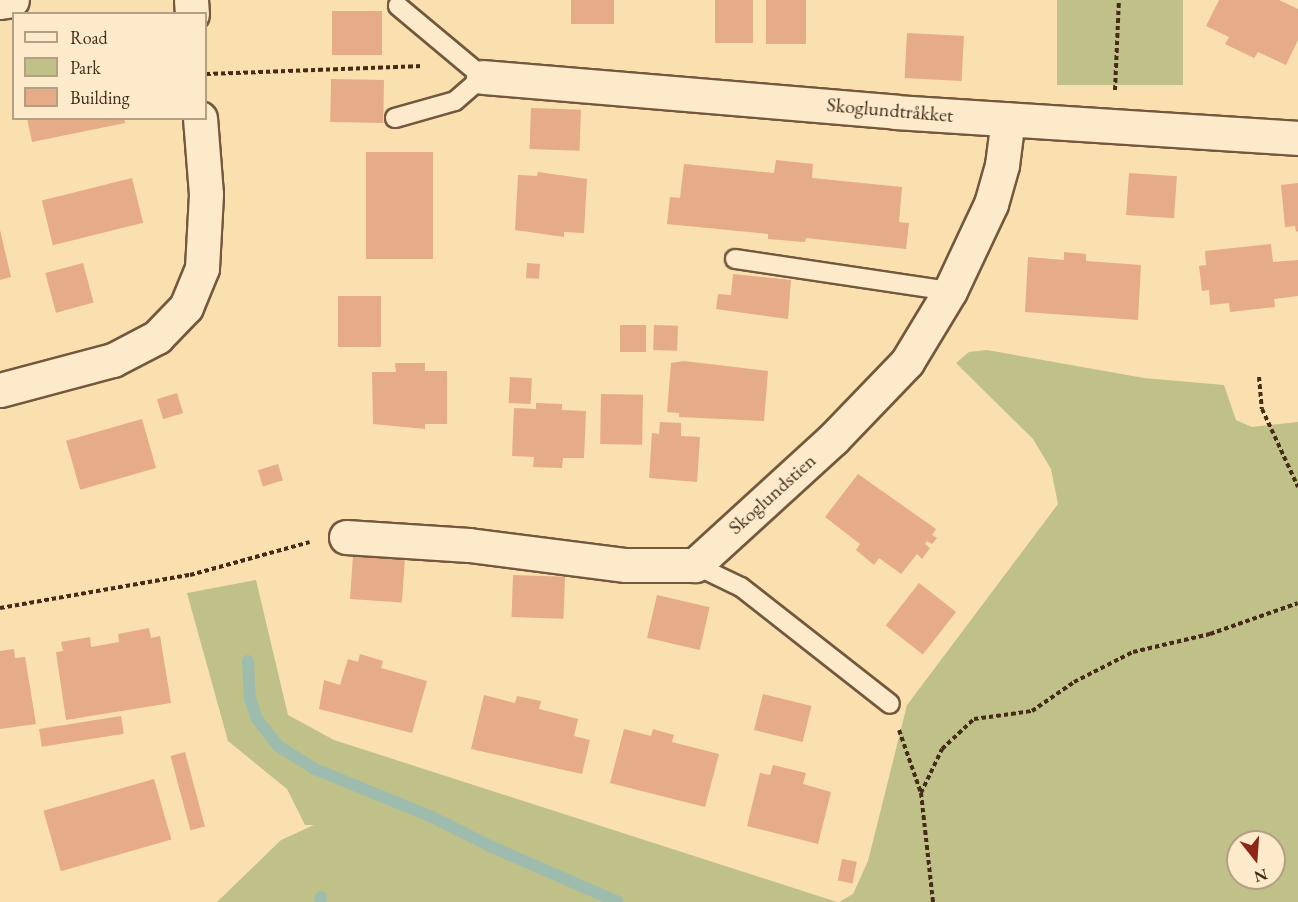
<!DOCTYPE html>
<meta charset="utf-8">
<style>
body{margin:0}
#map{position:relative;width:1298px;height:902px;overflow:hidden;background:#fadfaf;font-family:"EB Garamond",serif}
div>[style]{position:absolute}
.green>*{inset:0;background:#c0c189;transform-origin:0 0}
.stream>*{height:12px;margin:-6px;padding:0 6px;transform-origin:6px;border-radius:6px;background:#9ebcad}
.building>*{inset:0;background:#e5ac87;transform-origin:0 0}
.path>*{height:4px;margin-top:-2px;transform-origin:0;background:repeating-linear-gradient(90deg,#472b19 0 4.5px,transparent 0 7.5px)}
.roads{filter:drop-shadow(2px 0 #74583e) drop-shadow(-2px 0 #74583e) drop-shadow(0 2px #74583e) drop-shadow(0 -2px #74583e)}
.lane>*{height:18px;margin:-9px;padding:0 9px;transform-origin:9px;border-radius:9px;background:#fceacb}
.street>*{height:33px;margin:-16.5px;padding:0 16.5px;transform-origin:16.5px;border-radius:16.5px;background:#fceacb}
span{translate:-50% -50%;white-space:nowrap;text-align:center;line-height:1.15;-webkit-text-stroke:4.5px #fceacb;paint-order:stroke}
.street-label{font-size:20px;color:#472b19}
.legend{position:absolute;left:12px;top:12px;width:195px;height:108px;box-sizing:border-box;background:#fceacb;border:2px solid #b49e84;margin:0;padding:8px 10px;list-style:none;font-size:18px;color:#472b19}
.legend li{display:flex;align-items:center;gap:12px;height:30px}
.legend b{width:30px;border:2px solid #b49e84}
.north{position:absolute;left:1226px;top:830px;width:60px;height:60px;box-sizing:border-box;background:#fceacb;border:2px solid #b49e84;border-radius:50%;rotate:163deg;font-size:16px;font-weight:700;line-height:24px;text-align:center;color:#472b19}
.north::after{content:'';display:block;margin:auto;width:21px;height:27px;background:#8f2418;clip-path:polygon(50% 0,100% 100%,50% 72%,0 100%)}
</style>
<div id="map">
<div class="green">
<i style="left:1057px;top:0;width:126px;height:85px"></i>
<i style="clip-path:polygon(evenodd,987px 350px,1144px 378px,1224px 385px,1236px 420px,1252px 427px,1298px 422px,1298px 902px,839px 902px,853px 894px,868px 861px,907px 705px,1058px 504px,1051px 469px,1033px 439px,956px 363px,969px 352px,987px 350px,1238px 842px,1274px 842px,1274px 878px,1238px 878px,1238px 842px)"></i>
<i style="clip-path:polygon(256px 580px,288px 715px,334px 740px,837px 902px,217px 902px,281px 840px,314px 825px,305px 825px,287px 789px,228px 741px,187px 593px)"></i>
</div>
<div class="stream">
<i style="left:248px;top:661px;width:38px;rotate:87deg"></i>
<i style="left:250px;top:699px;width:21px;rotate:71deg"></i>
<i style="left:257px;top:719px;width:34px;rotate:52deg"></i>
<i style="left:278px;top:746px;width:44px;rotate:31.9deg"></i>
<i style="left:315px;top:769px;width:126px;rotate:22.3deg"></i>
<i style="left:432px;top:817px;width:67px;rotate:26.6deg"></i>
<i style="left:492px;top:847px;width:137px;rotate:23.6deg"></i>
<i style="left:320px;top:902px;width:5px;rotate:-79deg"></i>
</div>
<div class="building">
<i style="left:571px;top:0;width:43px;height:24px"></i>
<i style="left:715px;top:0;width:38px;height:43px"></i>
<i style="left:766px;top:0;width:40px;height:44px"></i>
<i style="clip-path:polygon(1219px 0,1279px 0,1298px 9px,1298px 40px,1286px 65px,1258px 52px,1254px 58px,1225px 44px,1229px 37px,1206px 26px)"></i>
<i style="left:332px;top:11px;width:50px;height:44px"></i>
<i style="left:907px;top:33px;width:57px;height:45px;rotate:3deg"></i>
<i style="left:331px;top:79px;width:53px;height:43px;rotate:1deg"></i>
<i style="left:531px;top:108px;width:50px;height:41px;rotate:2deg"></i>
<i style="clip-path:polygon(27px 118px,124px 118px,125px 123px,32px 142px)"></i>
<i style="left:366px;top:152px;width:67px;height:107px"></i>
<i style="clip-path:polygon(776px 160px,813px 164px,812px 178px,902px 187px,899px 222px,909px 223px,906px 249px,806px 238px,805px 242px,768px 239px,768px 234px,667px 224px,670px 197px,680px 198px,684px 164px,774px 173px)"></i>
<i style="clip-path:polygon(538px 172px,587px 179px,584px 233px,564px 232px,564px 237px,515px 230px,518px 175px,537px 176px)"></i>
<i style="left:1129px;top:173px;width:48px;height:42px;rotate:4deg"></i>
<i style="left:132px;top:178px;width:46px;height:93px;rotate:76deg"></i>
<i style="clip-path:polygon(1298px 183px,1298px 231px,1296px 232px,1295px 226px,1285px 227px,1281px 185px)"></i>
<i style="clip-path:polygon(0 230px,11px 277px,0 280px)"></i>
<i style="clip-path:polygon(1271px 244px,1273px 262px,1298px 260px,1298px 296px,1274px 299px,1275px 307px,1230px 312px,1229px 303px,1210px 305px,1209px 290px,1202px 291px,1199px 266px,1206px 265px,1205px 251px)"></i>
<i style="clip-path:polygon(1064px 252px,1086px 254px,1086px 261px,1141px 265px,1138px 320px,1025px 312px,1028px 257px,1064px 260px)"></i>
<i style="left:83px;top:263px;width:41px;height:39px;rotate:75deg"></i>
<i style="left:527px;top:263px;width:13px;height:15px;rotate:4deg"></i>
<i style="clip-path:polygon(733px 274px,791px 280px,788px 319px,716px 309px,718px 294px,731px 295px)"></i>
<i style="left:338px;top:296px;width:43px;height:51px"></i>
<i style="left:620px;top:325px;width:26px;height:27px"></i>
<i style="left:654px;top:325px;width:24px;height:25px;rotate:2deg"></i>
<i style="clip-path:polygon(684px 361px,768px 371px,764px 421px,679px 417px,679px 413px,667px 412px,671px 363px)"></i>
<i style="clip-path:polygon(395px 363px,425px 363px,425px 371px,447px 371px,447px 424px,425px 424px,425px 429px,373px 424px,372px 372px,396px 372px)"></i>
<i style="left:510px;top:377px;width:22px;height:26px;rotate:3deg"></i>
<i style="left:177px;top:393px;width:21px;height:21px;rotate:73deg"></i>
<i style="left:601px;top:394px;width:42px;height:50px;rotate:1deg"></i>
<i style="clip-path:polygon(536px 403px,562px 404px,562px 410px,586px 411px,584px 458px,563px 458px,562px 468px,533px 467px,534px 457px,512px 456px,514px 408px,536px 409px)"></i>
<i style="left:142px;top:419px;width:51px;height:79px;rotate:74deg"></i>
<i style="clip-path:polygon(660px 422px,681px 423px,681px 436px,700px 437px,697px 482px,649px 478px,652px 433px,659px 434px)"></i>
<i style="left:278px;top:464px;width:17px;height:21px;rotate:73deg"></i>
<i style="clip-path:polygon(858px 474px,936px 529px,932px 535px,937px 538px,932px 544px,927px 541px,925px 544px,930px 548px,922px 559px,917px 554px,901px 574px,879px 558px,874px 565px,856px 550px,860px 544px,825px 517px)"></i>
<i style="left:353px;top:556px;width:52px;height:43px;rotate:4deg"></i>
<i style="left:513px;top:575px;width:52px;height:42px;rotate:2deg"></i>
<i style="left:919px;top:583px;width:47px;height:54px;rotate:38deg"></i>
<i style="left:657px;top:595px;width:54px;height:44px;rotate:13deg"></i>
<i style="clip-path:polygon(149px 628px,151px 638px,160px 636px,171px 703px,66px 720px,56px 652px,63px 651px,61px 642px,90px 637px,91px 647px,119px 642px,118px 634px)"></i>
<i style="clip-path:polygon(14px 649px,15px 658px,25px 657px,36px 724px,0 729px,0 651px)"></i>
<i style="clip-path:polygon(360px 654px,383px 661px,381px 668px,427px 681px,412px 733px,319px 709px,324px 680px,340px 685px,348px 659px,358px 662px)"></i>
<i style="left:763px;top:694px;width:50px;height:37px;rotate:14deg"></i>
<i style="clip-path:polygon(484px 695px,515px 703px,517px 696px,541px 701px,539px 709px,578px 719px,574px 736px,590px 740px,582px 774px,471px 749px)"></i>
<i style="left:121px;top:716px;width:18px;height:83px;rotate:81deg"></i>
<i style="clip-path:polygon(624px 729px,651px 736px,653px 729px,674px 735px,672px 742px,719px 754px,705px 807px,610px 783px)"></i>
<i style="left:185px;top:752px;width:77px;height:15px;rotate:75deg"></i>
<i style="clip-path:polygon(773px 765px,806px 773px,803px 784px,831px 792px,818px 844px,747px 826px,760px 773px,770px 775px)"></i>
<i style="left:154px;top:779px;width:63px;height:115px;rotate:74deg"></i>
<i style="left:842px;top:859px;width:15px;height:22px;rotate:11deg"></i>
</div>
<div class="path">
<i style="left:206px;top:74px;width:217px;rotate:-2.1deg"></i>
<i style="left:1115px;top:90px;width:90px;rotate:-87.5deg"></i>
<i style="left:1259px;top:377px;width:32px;rotate:85deg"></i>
<i style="left:1262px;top:409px;width:86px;rotate:65.2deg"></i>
<i style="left:0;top:608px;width:193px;rotate:-9.9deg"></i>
<i style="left:190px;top:575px;width:124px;rotate:-15.4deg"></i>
<i style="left:899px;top:730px;width:67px;rotate:70.8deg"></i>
<i style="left:921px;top:793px;width:110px;rotate:83.7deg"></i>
<i style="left:921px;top:793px;width:49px;rotate:-64.5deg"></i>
<i style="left:942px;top:749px;width:44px;rotate:-43.2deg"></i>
<i style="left:974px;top:719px;width:59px;rotate:-7.9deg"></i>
<i style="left:1032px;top:711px;width:51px;rotate:-34.6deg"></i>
<i style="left:1074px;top:682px;width:66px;rotate:-27deg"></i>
<i style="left:1133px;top:652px;width:79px;rotate:-13.2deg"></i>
<i style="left:1210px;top:634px;width:93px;rotate:-19.4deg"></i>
</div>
<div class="roads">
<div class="lane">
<i style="left:395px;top:118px;width:62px;rotate:-15.8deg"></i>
<i style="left:455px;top:101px;width:37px;rotate:-41deg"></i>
<i style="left:483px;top:77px;width:111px;rotate:-140.1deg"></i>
<i style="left:735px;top:259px;width:217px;rotate:8.5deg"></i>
<i style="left:695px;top:565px;width:51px;rotate:25.6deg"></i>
<i style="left:741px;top:587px;width:189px;rotate:38.1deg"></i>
</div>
<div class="street">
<i style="left:191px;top:0;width:14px;rotate:86deg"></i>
<i style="left:0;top:2px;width:12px;rotate:-9deg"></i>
<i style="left:483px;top:77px;width:414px;rotate:4.8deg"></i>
<i style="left:896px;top:112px;width:403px;rotate:3.7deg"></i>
<i style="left:0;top:390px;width:117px;rotate:-14.9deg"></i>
<i style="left:113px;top:360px;width:50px;rotate:-27.6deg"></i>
<i style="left:157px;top:337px;width:42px;rotate:-46deg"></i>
<i style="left:186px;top:307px;width:42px;rotate:-67.7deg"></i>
<i style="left:202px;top:268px;width:74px;rotate:-86.9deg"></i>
<i style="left:206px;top:194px;width:76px;rotate:-94.5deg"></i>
<i style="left:346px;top:537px;width:123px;rotate:3.7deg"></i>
<i style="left:469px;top:545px;width:158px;rotate:7.3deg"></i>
<i style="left:626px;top:565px;width:69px"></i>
<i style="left:695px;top:565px;width:187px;rotate:-42.4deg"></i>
<i style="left:833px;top:439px;width:107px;rotate:-46.1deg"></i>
<i style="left:907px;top:362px;width:83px;rotate:-58.8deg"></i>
<i style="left:950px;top:291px;width:96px;rotate:-64.8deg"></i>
<i style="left:991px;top:204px;width:41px;rotate:-74.2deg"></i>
<i style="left:1002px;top:165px;width:46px;rotate:-82.6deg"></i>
</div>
</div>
<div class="street-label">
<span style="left:890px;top:110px;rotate:5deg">Skoglundtråkket</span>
<span style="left:772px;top:494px;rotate:-42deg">Skoglundstien</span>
</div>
<ul class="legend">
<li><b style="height:8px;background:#fceacb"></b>Road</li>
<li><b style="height:16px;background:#c0c189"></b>Park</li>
<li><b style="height:16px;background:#e5ac87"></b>Building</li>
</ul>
<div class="north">N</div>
</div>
